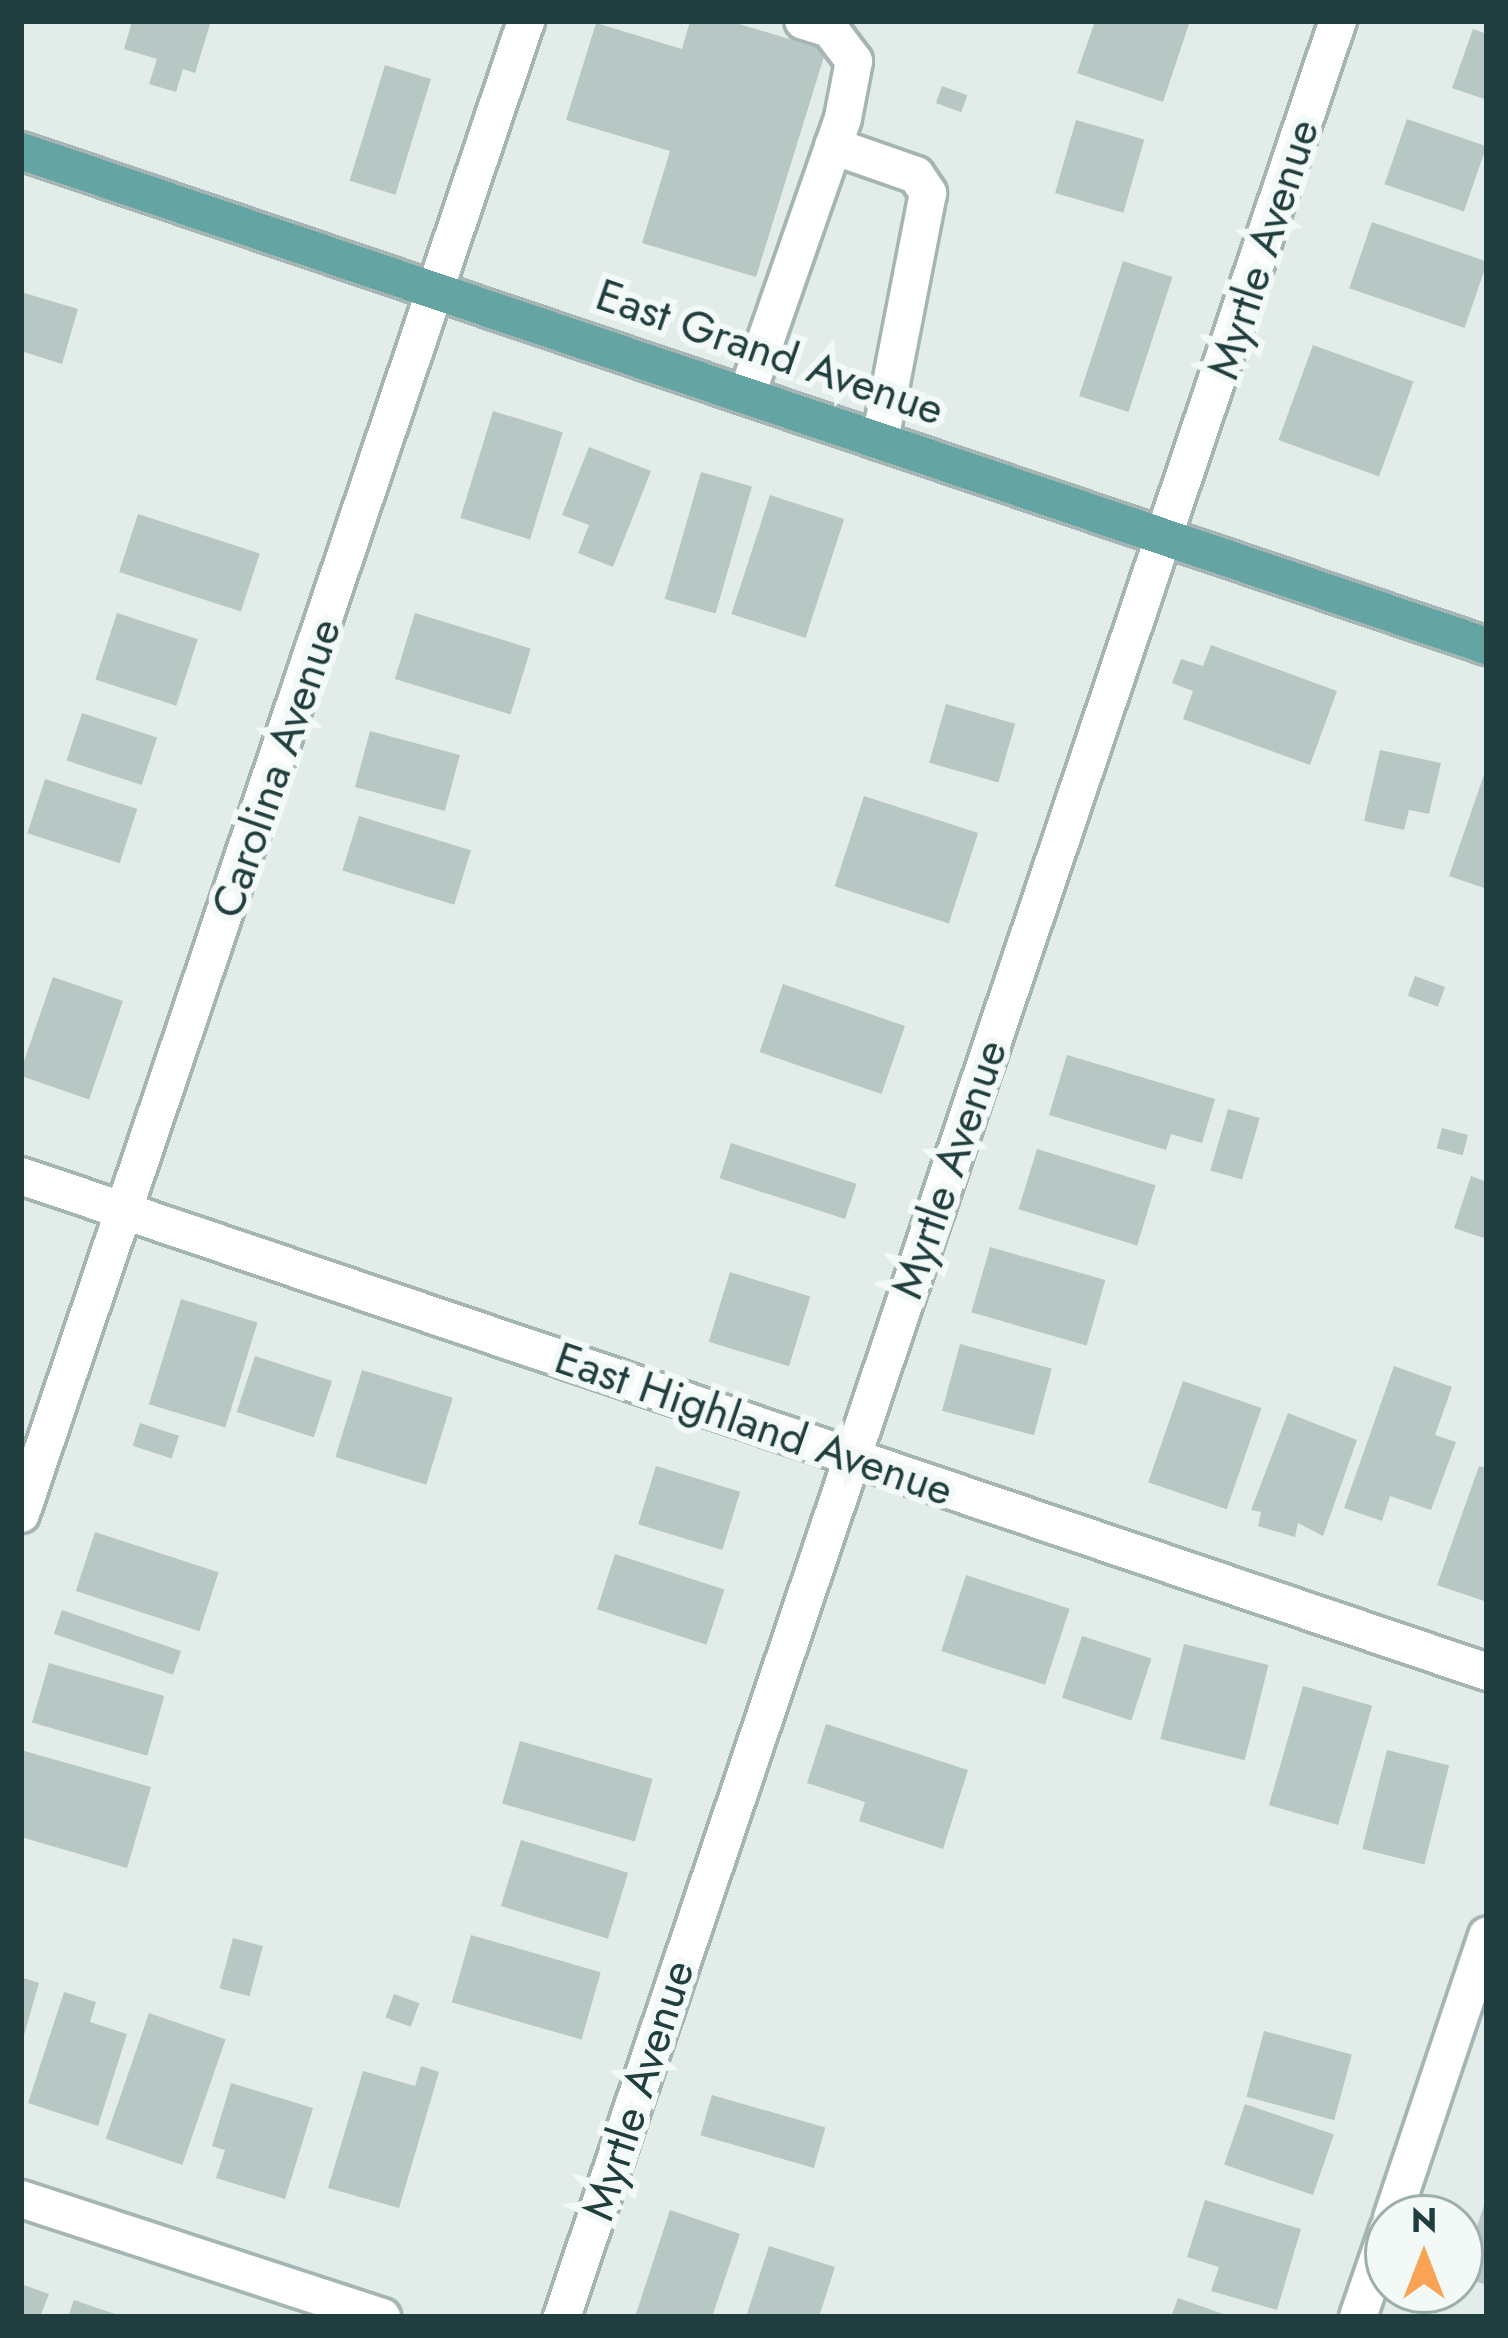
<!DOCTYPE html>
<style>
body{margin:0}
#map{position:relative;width:1508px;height:2338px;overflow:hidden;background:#e2edea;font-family:Jost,sans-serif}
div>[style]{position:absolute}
.building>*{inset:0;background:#b7c8c4;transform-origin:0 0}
.roads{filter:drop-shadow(3px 0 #a4b5b3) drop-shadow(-3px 0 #a4b5b3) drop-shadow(0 3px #a4b5b3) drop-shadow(0 -3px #a4b5b3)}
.minor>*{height:36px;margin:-18px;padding:0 18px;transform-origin:18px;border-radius:18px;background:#fff}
.major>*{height:36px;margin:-18px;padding:0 18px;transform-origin:18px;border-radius:18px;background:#64a4a3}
span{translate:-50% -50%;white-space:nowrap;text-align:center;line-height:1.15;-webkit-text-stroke:12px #f2f9f7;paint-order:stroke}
.street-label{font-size:45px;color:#213e3e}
.frame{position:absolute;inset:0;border:24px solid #213e3e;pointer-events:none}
.north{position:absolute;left:1364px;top:2194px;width:120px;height:120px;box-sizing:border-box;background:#f2f9f7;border:3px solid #9eaead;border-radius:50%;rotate:0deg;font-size:33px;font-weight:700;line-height:48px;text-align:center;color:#213e3e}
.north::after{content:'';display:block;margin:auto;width:42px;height:54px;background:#f8a454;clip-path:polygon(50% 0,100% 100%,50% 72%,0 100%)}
</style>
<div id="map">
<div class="building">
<i style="clip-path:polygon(132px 21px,211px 21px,195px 73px,183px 69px,176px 92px,149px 84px,157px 59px,124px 49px)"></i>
<i style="clip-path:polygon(690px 21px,729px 21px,826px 50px,756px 277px,642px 243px,670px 151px,566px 120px,596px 23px,682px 49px)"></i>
<i style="clip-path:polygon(1095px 21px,1190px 21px,1163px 102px,1077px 73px)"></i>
<i style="clip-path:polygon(1473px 29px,1487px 34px,1487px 100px,1452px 88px)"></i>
<i style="left:385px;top:65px;width:48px;height:121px;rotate:17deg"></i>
<i style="left:942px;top:86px;width:27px;height:18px;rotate:20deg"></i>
<i style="left:1407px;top:119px;width:84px;height:69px;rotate:19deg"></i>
<i style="left:1076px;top:120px;width:71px;height:76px;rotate:16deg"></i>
<i style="left:1372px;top:222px;width:122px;height:70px;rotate:19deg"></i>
<i style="left:1123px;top:261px;width:52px;height:142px;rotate:18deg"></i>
<i style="clip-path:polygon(21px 292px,78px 309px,62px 364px,21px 351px)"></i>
<i style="left:1313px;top:345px;width:107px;height:101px;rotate:20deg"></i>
<i style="left:493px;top:411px;width:73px;height:112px;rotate:17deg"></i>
<i style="clip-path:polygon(589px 447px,651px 471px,613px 567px,578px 553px,589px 525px,562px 515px)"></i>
<i style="left:701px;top:472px;width:53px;height:132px;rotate:16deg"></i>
<i style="left:770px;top:495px;width:78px;height:125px;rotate:18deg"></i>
<i style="left:138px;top:514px;width:128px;height:61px;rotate:18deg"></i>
<i style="left:117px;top:613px;width:85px;height:70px;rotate:18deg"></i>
<i style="left:415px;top:613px;width:121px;height:69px;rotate:17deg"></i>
<i style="clip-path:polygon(1211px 645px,1337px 691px,1310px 765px,1183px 719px,1193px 691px,1172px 683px,1181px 659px,1203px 666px)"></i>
<i style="left:946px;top:704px;width:72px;height:61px;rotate:16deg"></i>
<i style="left:82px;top:713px;width:79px;height:50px;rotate:18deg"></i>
<i style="left:370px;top:731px;width:93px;height:58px;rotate:15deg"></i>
<i style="clip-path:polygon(1380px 750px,1441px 763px,1429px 814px,1409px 810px,1404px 830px,1364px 821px)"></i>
<i style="clip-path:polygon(1486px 769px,1487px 769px,1487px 889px,1449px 876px)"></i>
<i style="left:45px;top:779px;width:97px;height:57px;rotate:18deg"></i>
<i style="left:864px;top:796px;width:120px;height:95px;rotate:18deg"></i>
<i style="left:359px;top:816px;width:117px;height:57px;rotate:17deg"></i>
<i style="left:1415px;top:976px;width:32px;height:21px;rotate:20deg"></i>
<i style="left:53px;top:977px;width:74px;height:104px;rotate:19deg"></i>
<i style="left:783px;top:984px;width:129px;height:72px;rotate:19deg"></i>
<i style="clip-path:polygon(1067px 1055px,1215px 1099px,1202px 1143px,1171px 1134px,1166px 1150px,1049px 1115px)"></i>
<i style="left:1228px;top:1109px;width:33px;height:64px;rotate:16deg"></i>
<i style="left:1442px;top:1128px;width:27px;height:21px;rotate:15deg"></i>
<i style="left:731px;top:1143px;width:132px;height:37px;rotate:18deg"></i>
<i style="left:1037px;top:1149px;width:124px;height:63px;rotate:17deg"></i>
<i style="clip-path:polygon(1471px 1176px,1487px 1182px,1487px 1239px,1454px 1228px)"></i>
<i style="left:990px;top:1247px;width:120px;height:68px;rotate:16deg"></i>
<i style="left:730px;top:1272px;width:84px;height:73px;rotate:17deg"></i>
<i style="left:181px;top:1299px;width:80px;height:110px;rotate:17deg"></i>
<i style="left:960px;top:1344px;width:95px;height:69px;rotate:15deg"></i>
<i style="left:255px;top:1356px;width:81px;height:59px;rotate:18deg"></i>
<i style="clip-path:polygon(1394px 1366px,1452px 1387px,1435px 1435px,1456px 1442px,1431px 1510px,1390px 1496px,1382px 1521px,1344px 1508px)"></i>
<i style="left:362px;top:1370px;width:95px;height:91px;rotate:17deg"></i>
<i style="left:1183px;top:1381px;width:83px;height:107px;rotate:19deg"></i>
<i style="clip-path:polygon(1288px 1413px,1357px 1440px,1323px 1536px,1298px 1523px,1295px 1537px,1258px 1526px,1261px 1512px,1251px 1510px)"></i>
<i style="left:140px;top:1423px;width:41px;height:24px;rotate:18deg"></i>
<i style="left:656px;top:1466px;width:88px;height:61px;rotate:17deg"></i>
<i style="clip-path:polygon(1479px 1466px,1487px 1468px,1487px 1602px,1437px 1585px)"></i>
<i style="left:95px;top:1532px;width:130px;height:62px;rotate:18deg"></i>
<i style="left:615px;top:1554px;width:115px;height:58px;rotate:18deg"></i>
<i style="left:966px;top:1575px;width:109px;height:80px;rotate:18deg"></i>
<i style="left:62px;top:1610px;width:126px;height:25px;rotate:19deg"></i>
<i style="left:1082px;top:1636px;width:73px;height:65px;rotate:18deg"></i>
<i style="left:1184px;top:1644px;width:87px;height:98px;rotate:14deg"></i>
<i style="left:49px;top:1663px;width:120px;height:62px;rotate:16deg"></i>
<i style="left:1303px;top:1686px;width:72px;height:124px;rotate:16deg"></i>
<i style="clip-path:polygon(826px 1724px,968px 1770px,943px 1849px,859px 1821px,865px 1802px,807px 1783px)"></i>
<i style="left:520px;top:1741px;width:138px;height:65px;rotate:16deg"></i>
<i style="clip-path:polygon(21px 1750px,151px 1787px,127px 1868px,21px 1837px)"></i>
<i style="left:1387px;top:1750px;width:64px;height:102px;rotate:14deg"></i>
<i style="left:521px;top:1840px;width:112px;height:69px;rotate:17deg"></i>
<i style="left:471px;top:1935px;width:135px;height:70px;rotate:16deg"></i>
<i style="left:233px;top:1938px;width:31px;height:52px;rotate:15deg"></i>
<i style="clip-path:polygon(21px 1977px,39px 1983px,22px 2042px,21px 2041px)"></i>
<i style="clip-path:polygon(64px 1992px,96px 2002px,90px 2022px,127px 2034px,98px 2126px,28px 2103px)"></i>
<i style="left:394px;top:1994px;width:27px;height:25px;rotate:20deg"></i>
<i style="left:149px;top:2013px;width:81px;height:133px;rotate:19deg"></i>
<i style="left:1264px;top:2031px;width:91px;height:68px;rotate:15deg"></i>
<i style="clip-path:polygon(421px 2066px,439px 2072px,399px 2208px,328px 2188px,363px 2071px,415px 2086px)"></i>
<i style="clip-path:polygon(231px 2083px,313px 2108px,285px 2199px,216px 2178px,225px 2150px,212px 2146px)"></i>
<i style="left:712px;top:2095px;width:118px;height:42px;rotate:16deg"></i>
<i style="left:1245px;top:2104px;width:94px;height:64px;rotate:19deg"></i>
<i style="clip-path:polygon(1486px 2199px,1487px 2199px,1487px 2285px,1461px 2277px)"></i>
<i style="clip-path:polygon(1205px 2200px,1301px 2229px,1277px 2310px,1211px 2291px,1219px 2267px,1187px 2257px)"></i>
<i style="clip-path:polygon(670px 2210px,740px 2234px,712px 2317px,635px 2317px)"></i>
<i style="clip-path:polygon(769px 2246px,835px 2267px,819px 2317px,746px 2317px)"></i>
<i style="clip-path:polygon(21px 2284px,49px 2294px,40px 2317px,21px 2317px)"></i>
<i style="clip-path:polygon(1178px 2298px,1229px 2316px,1229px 2317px,1171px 2317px)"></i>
<i style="clip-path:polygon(74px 2300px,121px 2316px,121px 2317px,68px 2317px)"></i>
</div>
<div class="roads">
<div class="minor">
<i style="left:833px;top:146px;width:88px;rotate:19.3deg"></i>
<i style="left:916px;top:175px;width:22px;rotate:56deg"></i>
<i style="left:928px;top:193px;width:253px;rotate:101deg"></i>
<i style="left:747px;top:394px;width:292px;rotate:-70.8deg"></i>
<i style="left:843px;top:118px;width:58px;rotate:-79.1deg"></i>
<i style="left:854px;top:61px;width:40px;rotate:-127deg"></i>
<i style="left:830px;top:29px;width:28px;rotate:-163deg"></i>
<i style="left:21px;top:1176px;width:1548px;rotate:18.69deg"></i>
<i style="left:21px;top:1514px;width:1576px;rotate:-71.31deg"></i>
<i style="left:21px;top:2199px;width:380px;rotate:18.1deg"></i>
<i style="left:1392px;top:2218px;width:298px;rotate:-71.4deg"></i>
<i style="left:562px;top:2317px;width:2424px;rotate:-71.33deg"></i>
<i style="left:1358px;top:2317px;width:92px;rotate:-71deg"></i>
</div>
<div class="major">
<i style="left:21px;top:151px;width:1547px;rotate:18.66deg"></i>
</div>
</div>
<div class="street-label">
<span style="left:1263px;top:249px;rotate:-72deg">Myrtle Avenue</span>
<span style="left:770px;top:352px;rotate:19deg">East Grand Avenue</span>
<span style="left:276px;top:768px;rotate:-71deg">Carolina Avenue</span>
<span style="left:949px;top:1169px;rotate:-71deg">Myrtle Avenue</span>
<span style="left:754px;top:1424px;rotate:19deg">East Highland Avenue</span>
<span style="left:638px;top:2090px;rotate:-72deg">Myrtle Avenue</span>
</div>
<div class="frame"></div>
<div class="north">N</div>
</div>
